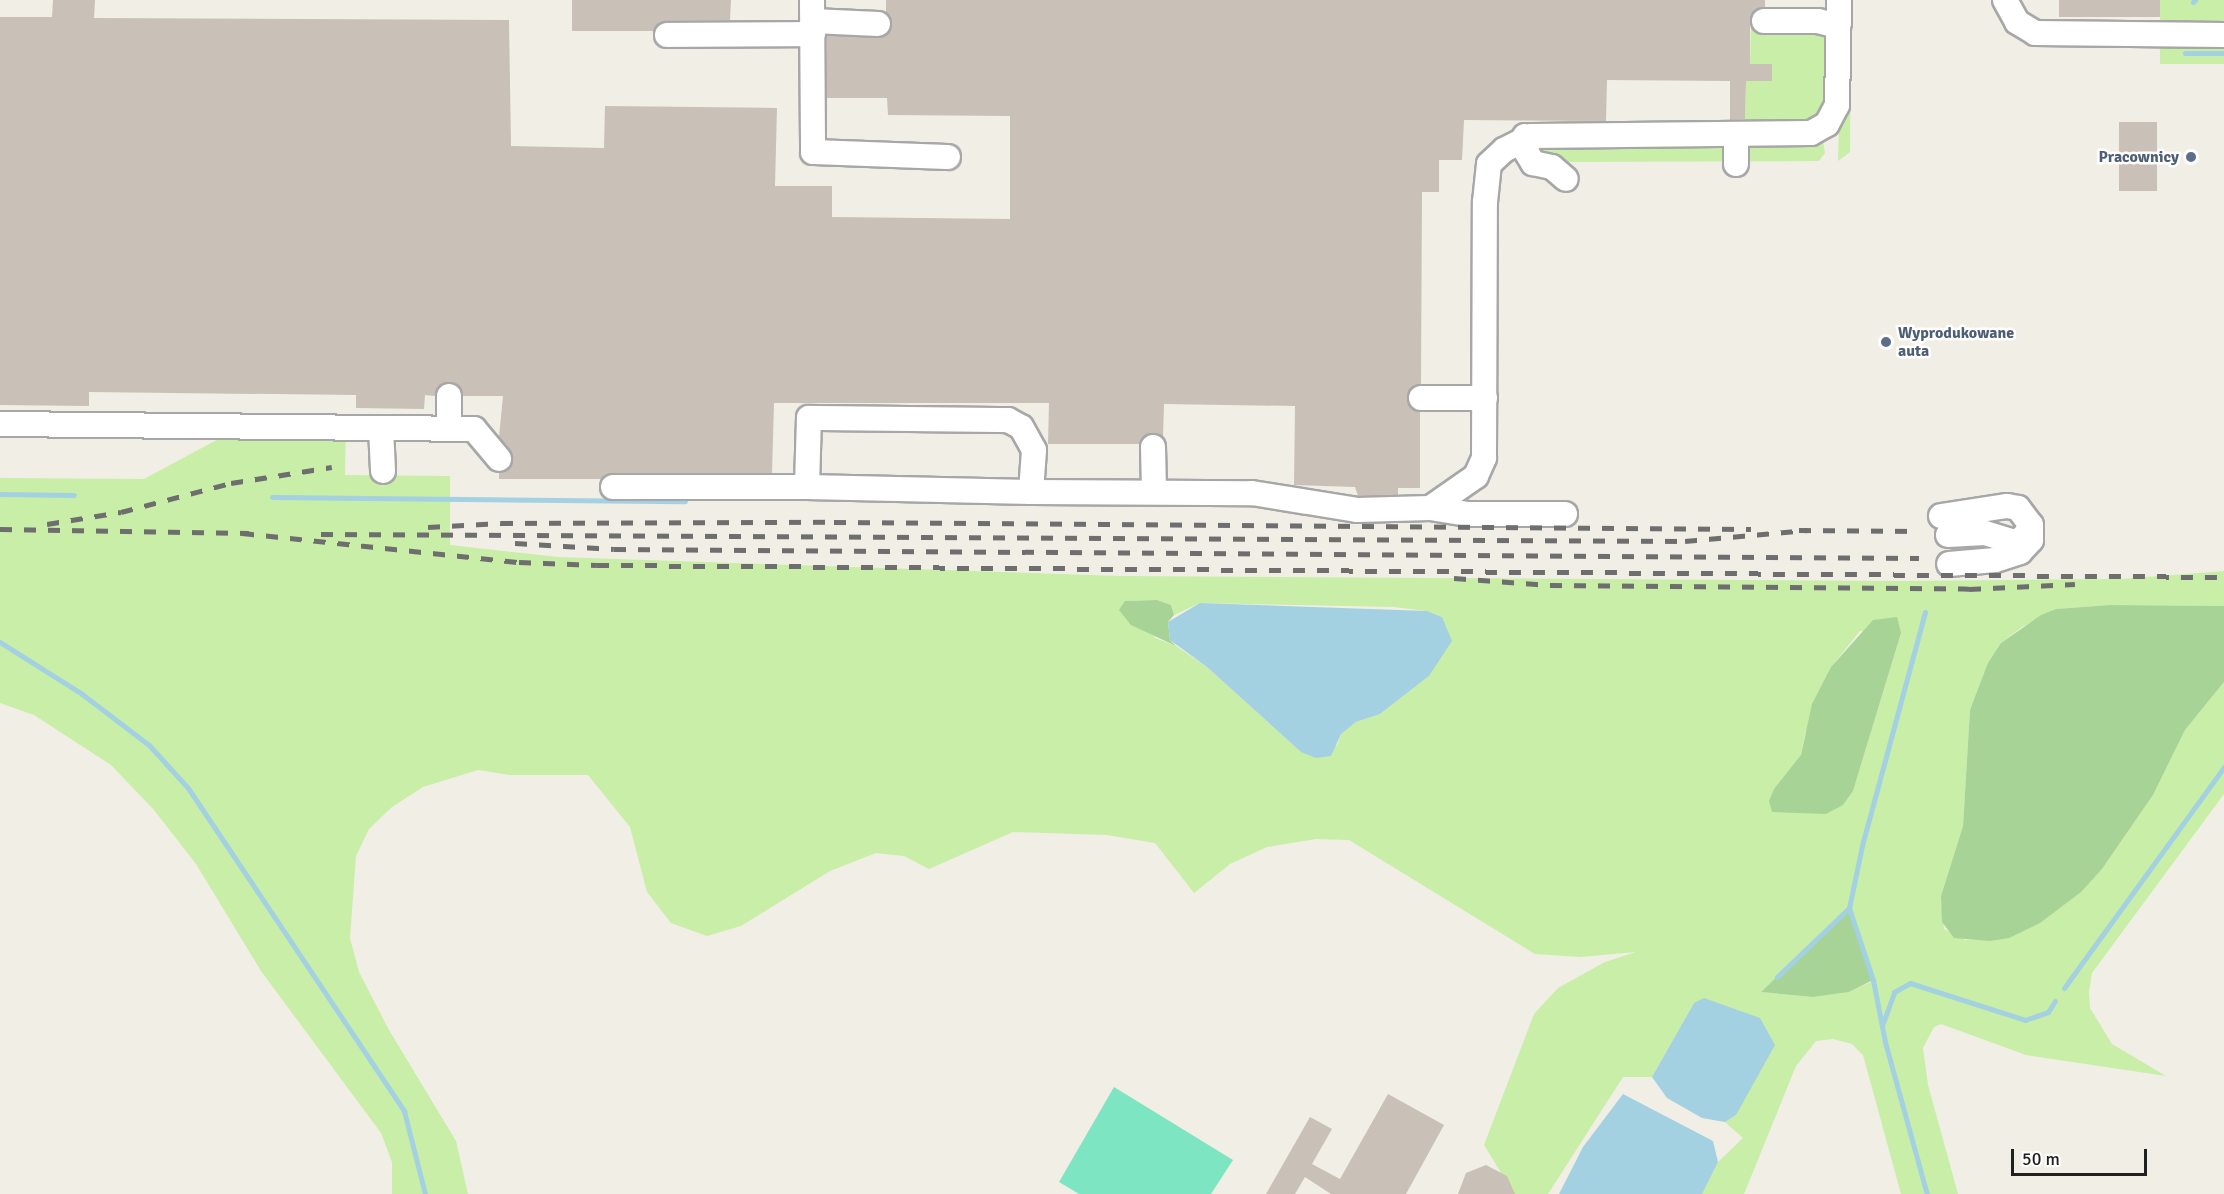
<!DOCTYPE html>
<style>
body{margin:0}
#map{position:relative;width:2224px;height:1194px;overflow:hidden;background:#f1eee5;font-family:Signika,sans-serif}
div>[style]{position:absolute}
.grass>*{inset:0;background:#c8eea8;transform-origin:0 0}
.forest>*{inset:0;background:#a7d397}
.pitch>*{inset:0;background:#7ee5c2}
.water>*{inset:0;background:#a3d1e2}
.stream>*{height:5px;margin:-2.5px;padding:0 2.5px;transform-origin:2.5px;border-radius:2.5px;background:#a3d1e2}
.building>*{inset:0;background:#c9c0b8;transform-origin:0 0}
.roads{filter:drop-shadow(2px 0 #a7a7a7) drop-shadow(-2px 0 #a7a7a7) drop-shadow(0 2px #a7a7a7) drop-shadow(0 -2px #a7a7a7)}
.minor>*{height:24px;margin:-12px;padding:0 12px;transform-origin:12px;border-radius:12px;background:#fff}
.rail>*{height:4.5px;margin-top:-2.25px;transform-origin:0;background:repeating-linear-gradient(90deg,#6e6e6e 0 12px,transparent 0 24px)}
.dots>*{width:16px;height:16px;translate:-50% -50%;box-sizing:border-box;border:3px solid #fff;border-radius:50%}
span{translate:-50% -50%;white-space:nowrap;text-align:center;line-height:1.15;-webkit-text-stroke:5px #fff;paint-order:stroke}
.service-label{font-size:16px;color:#4e5e75;font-weight:700}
.right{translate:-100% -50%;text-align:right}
.left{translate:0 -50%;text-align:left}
.scale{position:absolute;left:2011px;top:1149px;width:136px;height:27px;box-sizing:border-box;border:3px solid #202020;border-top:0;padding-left:8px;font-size:18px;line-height:21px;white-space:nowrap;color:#202020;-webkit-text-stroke:4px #fff;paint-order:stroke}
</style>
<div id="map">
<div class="grass">
<i style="clip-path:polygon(1847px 0,1851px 0,1850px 152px,1838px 161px,1839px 130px,1846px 118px)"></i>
<i style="left:2160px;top:0;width:64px;height:64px"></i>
<i style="clip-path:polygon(1751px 25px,1827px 32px,1834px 91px,1818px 118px,1783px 131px,1750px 130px,1745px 121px,1746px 81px,1772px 81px,1772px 64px,1750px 64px)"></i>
<i style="clip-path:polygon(1823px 141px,1825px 153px,1819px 161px,1552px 162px,1538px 150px,1547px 143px)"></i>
<i style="clip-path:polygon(evenodd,346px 419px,345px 475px,450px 476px,450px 545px,558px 557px,1120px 576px,1902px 581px,2121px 579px,2224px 571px,2224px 606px,2110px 605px,2056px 609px,2022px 627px,2001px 643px,1970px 710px,1963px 826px,1941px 896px,1944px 929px,1965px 940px,2009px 937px,2061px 907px,2102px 869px,2153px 795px,2185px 730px,2224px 682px,2224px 794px,2092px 973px,2089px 992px,2090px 1008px,2112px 1044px,2166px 1076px,2026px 1055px,1941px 1024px,1934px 1027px,1923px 1048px,1928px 1085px,1958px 1194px,1901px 1194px,1863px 1055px,1852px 1044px,1833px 1039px,1816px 1041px,1796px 1066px,1744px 1194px,1701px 1194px,1718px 1162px,1743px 1138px,1725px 1122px,1736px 1115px,1694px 1003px,1652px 1077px,1623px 1077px,1548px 1194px,1514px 1194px,1484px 1145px,1534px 1014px,1558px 988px,1605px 962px,1636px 952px,1580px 957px,1535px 954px,1349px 840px,1316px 839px,1267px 847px,1230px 864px,1194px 893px,1155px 843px,1107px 835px,1013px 832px,929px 869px,904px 856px,876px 853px,830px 871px,741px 926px,707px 936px,671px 923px,647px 892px,630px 827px,588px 775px,510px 775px,478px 770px,423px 787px,392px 807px,369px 829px,356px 856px,350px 938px,359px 972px,389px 1030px,456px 1141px,468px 1194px,392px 1194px,392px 1162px,381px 1133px,261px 971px,196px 864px,154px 810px,111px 765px,34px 715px,0 703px,0 478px,144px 479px,250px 422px,346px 419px,1157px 600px,1171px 605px,1174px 615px,1200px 603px,1394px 607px,1426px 611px,1442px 617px,1429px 676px,1380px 714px,1356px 722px,1341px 734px,1337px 745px,1301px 752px,1207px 667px,1176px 646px,1155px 638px,1125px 601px,1157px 600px,346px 419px,1860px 631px,1901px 633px,1853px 791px,1843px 805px,1791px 770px,1801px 755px,1805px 734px,1831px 667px,1860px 631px,346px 419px,1849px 908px,1873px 981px,1849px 992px,1813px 997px,1761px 992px,1849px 908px)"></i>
</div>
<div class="forest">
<i style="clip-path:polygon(1157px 600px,1171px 605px,1174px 615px,1168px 622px,1170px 640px,1176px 646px,1131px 625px,1119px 610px,1125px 601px)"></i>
<i style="clip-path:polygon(2110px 605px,2224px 606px,2224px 682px,2185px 730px,2153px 795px,2102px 869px,2081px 892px,2040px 923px,2009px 938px,1990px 941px,1954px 938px,1942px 922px,1941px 896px,1963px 826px,1970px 710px,1988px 663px,2001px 643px,2041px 615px,2056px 609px)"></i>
<i style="clip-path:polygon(1897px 617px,1901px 633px,1853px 791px,1843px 805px,1826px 814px,1772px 812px,1769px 801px,1774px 789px,1801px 755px,1812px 704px,1831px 667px,1873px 620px)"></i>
<i style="clip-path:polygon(1849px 908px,1873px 980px,1849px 992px,1813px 997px,1761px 992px)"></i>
</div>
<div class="pitch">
<i style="clip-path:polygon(1114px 1087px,1233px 1160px,1211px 1194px,1079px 1194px,1059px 1182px)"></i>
</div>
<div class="water">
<i style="clip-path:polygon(1200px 603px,1427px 611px,1442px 617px,1452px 641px,1429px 676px,1380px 714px,1356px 722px,1341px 734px,1331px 756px,1316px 758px,1301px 752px,1207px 667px,1170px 640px,1168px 622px)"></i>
<i style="clip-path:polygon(1704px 998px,1760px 1018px,1775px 1045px,1736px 1115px,1725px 1122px,1702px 1118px,1667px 1098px,1652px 1077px,1694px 1003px)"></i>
<i style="clip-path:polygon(1623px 1094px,1713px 1141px,1718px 1162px,1702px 1194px,1559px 1194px,1583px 1147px)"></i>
</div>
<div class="stream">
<i style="left:2193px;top:2px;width:3px;rotate:-45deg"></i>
<i style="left:2185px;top:53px;width:39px"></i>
<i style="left:0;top:494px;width:74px;rotate:0.8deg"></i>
<i style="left:272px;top:497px;width:413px;rotate:0.6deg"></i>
<i style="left:1925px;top:612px;width:237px;rotate:105.1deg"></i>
<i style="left:1863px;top:841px;width:68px;rotate:101.8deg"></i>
<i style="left:1849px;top:908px;width:76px;rotate:71.6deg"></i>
<i style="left:1873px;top:980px;width:63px;rotate:79deg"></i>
<i style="left:1885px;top:1042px;width:158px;rotate:74.6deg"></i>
<i style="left:0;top:642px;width:97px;rotate:32.4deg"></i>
<i style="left:82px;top:694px;width:84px;rotate:37.3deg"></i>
<i style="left:149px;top:745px;width:58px;rotate:47.8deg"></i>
<i style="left:188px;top:788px;width:389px;rotate:56.2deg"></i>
<i style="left:404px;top:1111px;width:86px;rotate:75.8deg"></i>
<i style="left:1777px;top:977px;width:100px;rotate:-43.8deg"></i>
<i style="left:2064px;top:988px;width:273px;rotate:-54.1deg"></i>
<i style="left:1883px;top:1023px;width:33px;rotate:-70deg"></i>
<i style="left:1894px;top:992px;width:18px;rotate:-29deg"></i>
<i style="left:1910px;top:983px;width:121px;rotate:17.8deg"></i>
<i style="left:2025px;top:1020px;width:24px;rotate:-19deg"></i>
<i style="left:2048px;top:1012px;width:13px;rotate:-58deg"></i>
</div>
<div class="building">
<i style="clip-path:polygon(53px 0,95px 0,94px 18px,509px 20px,511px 146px,604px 148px,605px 106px,777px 108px,775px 186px,832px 186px,832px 217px,1010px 219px,1010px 116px,888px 115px,887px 98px,827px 98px,827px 36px,885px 36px,892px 24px,886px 13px,886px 0,1765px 0,1765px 7px,1756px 9px,1750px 20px,1750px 64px,1772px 64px,1772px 81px,1746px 81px,1745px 119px,1730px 120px,1730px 81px,1607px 80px,1606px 121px,1464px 120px,1462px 160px,1439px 160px,1439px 192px,1422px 192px,1421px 384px,1413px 386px,1407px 397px,1409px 406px,1420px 412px,1420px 488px,1398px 488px,1398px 495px,1358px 496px,1355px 487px,1294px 485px,1295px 406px,1164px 404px,1163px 438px,1152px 433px,1139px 444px,1048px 444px,1049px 403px,774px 403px,772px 473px,613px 473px,601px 479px,499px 479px,499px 473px,512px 464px,513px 457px,499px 437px,503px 396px,463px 396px,461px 388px,450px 382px,441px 384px,435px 396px,425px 395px,424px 409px,356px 408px,356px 395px,89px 392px,89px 406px,0 405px,0 17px,52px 17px)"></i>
<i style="clip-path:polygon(572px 0,731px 0,730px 20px,667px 21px,654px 31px,572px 31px)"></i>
<i style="left:2059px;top:0;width:101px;height:17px"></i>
<i style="left:2157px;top:122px;width:69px;height:38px;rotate:90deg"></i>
<i style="clip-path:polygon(1388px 1094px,1444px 1125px,1406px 1194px,1331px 1194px,1305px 1177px,1295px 1194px,1266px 1194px,1310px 1117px,1332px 1129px,1312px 1164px,1340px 1179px)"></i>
<i style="clip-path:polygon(1486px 1165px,1507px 1176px,1515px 1194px,1458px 1194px,1466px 1173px)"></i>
</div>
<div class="roads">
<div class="minor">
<i style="left:812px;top:0;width:152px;rotate:89.6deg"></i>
<i style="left:813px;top:152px;width:135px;rotate:2.1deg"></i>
<i style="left:2005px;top:0;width:25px;rotate:61deg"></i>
<i style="left:2017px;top:22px;width:21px;rotate:31deg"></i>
<i style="left:2035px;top:33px;width:189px;rotate:0.6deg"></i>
<i style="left:813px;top:21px;width:65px;rotate:2.6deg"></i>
<i style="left:1764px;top:21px;width:54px"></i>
<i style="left:1818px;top:21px;width:21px;rotate:14deg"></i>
<i style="left:667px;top:35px;width:146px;rotate:-0.4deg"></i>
<i style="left:1525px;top:136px;width:17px;rotate:83deg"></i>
<i style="left:1527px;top:153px;width:12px;rotate:59deg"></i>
<i style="left:1533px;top:163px;width:19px;rotate:12deg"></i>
<i style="left:1552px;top:167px;width:18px;rotate:41deg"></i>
<i style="left:1736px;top:137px;width:27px;rotate:90deg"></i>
<i style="left:1421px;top:398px;width:64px"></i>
<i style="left:0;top:424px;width:474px;rotate:0.6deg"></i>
<i style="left:474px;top:429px;width:39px;rotate:50deg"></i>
<i style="left:381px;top:428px;width:43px;rotate:87.3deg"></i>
<i style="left:449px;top:428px;width:32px;rotate:-90deg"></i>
<i style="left:1153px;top:447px;width:44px;rotate:88.7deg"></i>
<i style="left:613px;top:487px;width:194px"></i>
<i style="left:1031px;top:492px;width:42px;rotate:-85.9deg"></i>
<i style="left:1034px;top:450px;width:26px;rotate:-119deg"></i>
<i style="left:1021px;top:427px;width:15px;rotate:-152deg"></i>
<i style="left:1008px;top:420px;width:199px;rotate:-179.4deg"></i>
<i style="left:809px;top:418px;width:69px;rotate:91.7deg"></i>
<i style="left:807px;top:487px;width:224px;rotate:1.3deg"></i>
<i style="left:1031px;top:492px;width:221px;rotate:0.3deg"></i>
<i style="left:1252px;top:493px;width:106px;rotate:9.2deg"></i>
<i style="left:1357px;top:510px;width:73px;rotate:-1.6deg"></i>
<i style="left:1430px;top:508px;width:56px;rotate:-34.8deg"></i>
<i style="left:1476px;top:476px;width:20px;rotate:-66deg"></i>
<i style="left:1484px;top:458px;width:256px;rotate:-89.8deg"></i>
<i style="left:1485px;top:202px;width:38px;rotate:-84deg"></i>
<i style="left:1489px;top:164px;width:21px;rotate:-43deg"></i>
<i style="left:1504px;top:150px;width:31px;rotate:-27deg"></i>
<i style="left:1532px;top:136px;width:279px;rotate:-0.6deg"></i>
<i style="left:1811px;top:133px;width:18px;rotate:-29deg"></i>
<i style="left:1827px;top:124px;width:21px;rotate:-62deg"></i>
<i style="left:1837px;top:105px;width:105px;rotate:-88.9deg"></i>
<i style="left:1430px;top:508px;width:39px;rotate:9deg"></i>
<i style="left:1469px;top:514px;width:96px"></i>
<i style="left:1941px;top:516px;width:67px;rotate:-8.6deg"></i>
<i style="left:2007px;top:506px;width:11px;rotate:10deg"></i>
<i style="left:2018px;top:508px;width:21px;rotate:53deg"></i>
<i style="left:2031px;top:525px;width:15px;rotate:90deg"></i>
<i style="left:2031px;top:540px;width:16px;rotate:133deg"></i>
<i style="left:2020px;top:552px;width:26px;rotate:162deg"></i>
<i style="left:1995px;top:560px;width:46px;rotate:175deg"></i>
<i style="left:1948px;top:535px;width:37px;rotate:-3deg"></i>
<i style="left:1985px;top:533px;width:30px;rotate:17deg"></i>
<i style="left:2014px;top:542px;width:10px;rotate:-24deg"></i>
<i style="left:2023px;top:538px;width:12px;rotate:-55deg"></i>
</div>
</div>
<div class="rail">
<i style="left:47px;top:524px;width:75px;rotate:-9.2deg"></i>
<i style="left:121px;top:512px;width:114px;rotate:-14.8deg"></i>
<i style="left:231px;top:483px;width:102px;rotate:-9deg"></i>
<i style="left:428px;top:527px;width:73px;rotate:-3.1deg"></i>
<i style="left:501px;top:523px;width:333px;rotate:-0.2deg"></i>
<i style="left:834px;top:522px;width:917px;rotate:0.44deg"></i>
<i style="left:0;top:529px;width:249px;rotate:0.9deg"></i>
<i style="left:1799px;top:530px;width:120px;rotate:0.5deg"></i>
<i style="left:242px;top:533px;width:279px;rotate:6deg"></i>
<i style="left:519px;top:562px;width:78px;rotate:2.2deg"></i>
<i style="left:597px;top:565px;width:1627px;rotate:0.42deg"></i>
<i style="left:321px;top:534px;width:1364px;rotate:0.29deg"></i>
<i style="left:1685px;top:541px;width:123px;rotate:-5.1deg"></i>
<i style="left:515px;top:543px;width:99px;rotate:3.5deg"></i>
<i style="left:614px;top:549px;width:1305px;rotate:0.4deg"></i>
<i style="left:1454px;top:578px;width:96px;rotate:4.2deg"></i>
<i style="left:1550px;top:585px;width:419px;rotate:0.5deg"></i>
<i style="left:1969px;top:589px;width:106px;rotate:-2.7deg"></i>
</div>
<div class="dots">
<i style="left:2191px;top:157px;background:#5c6f8a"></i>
<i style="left:1886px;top:342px;background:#5c6f8a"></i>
</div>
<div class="service-label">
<span class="right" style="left:2179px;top:157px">Pracownicy</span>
<span class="left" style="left:1898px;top:342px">Wyprodukowane<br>auta</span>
</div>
<div class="scale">50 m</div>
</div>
